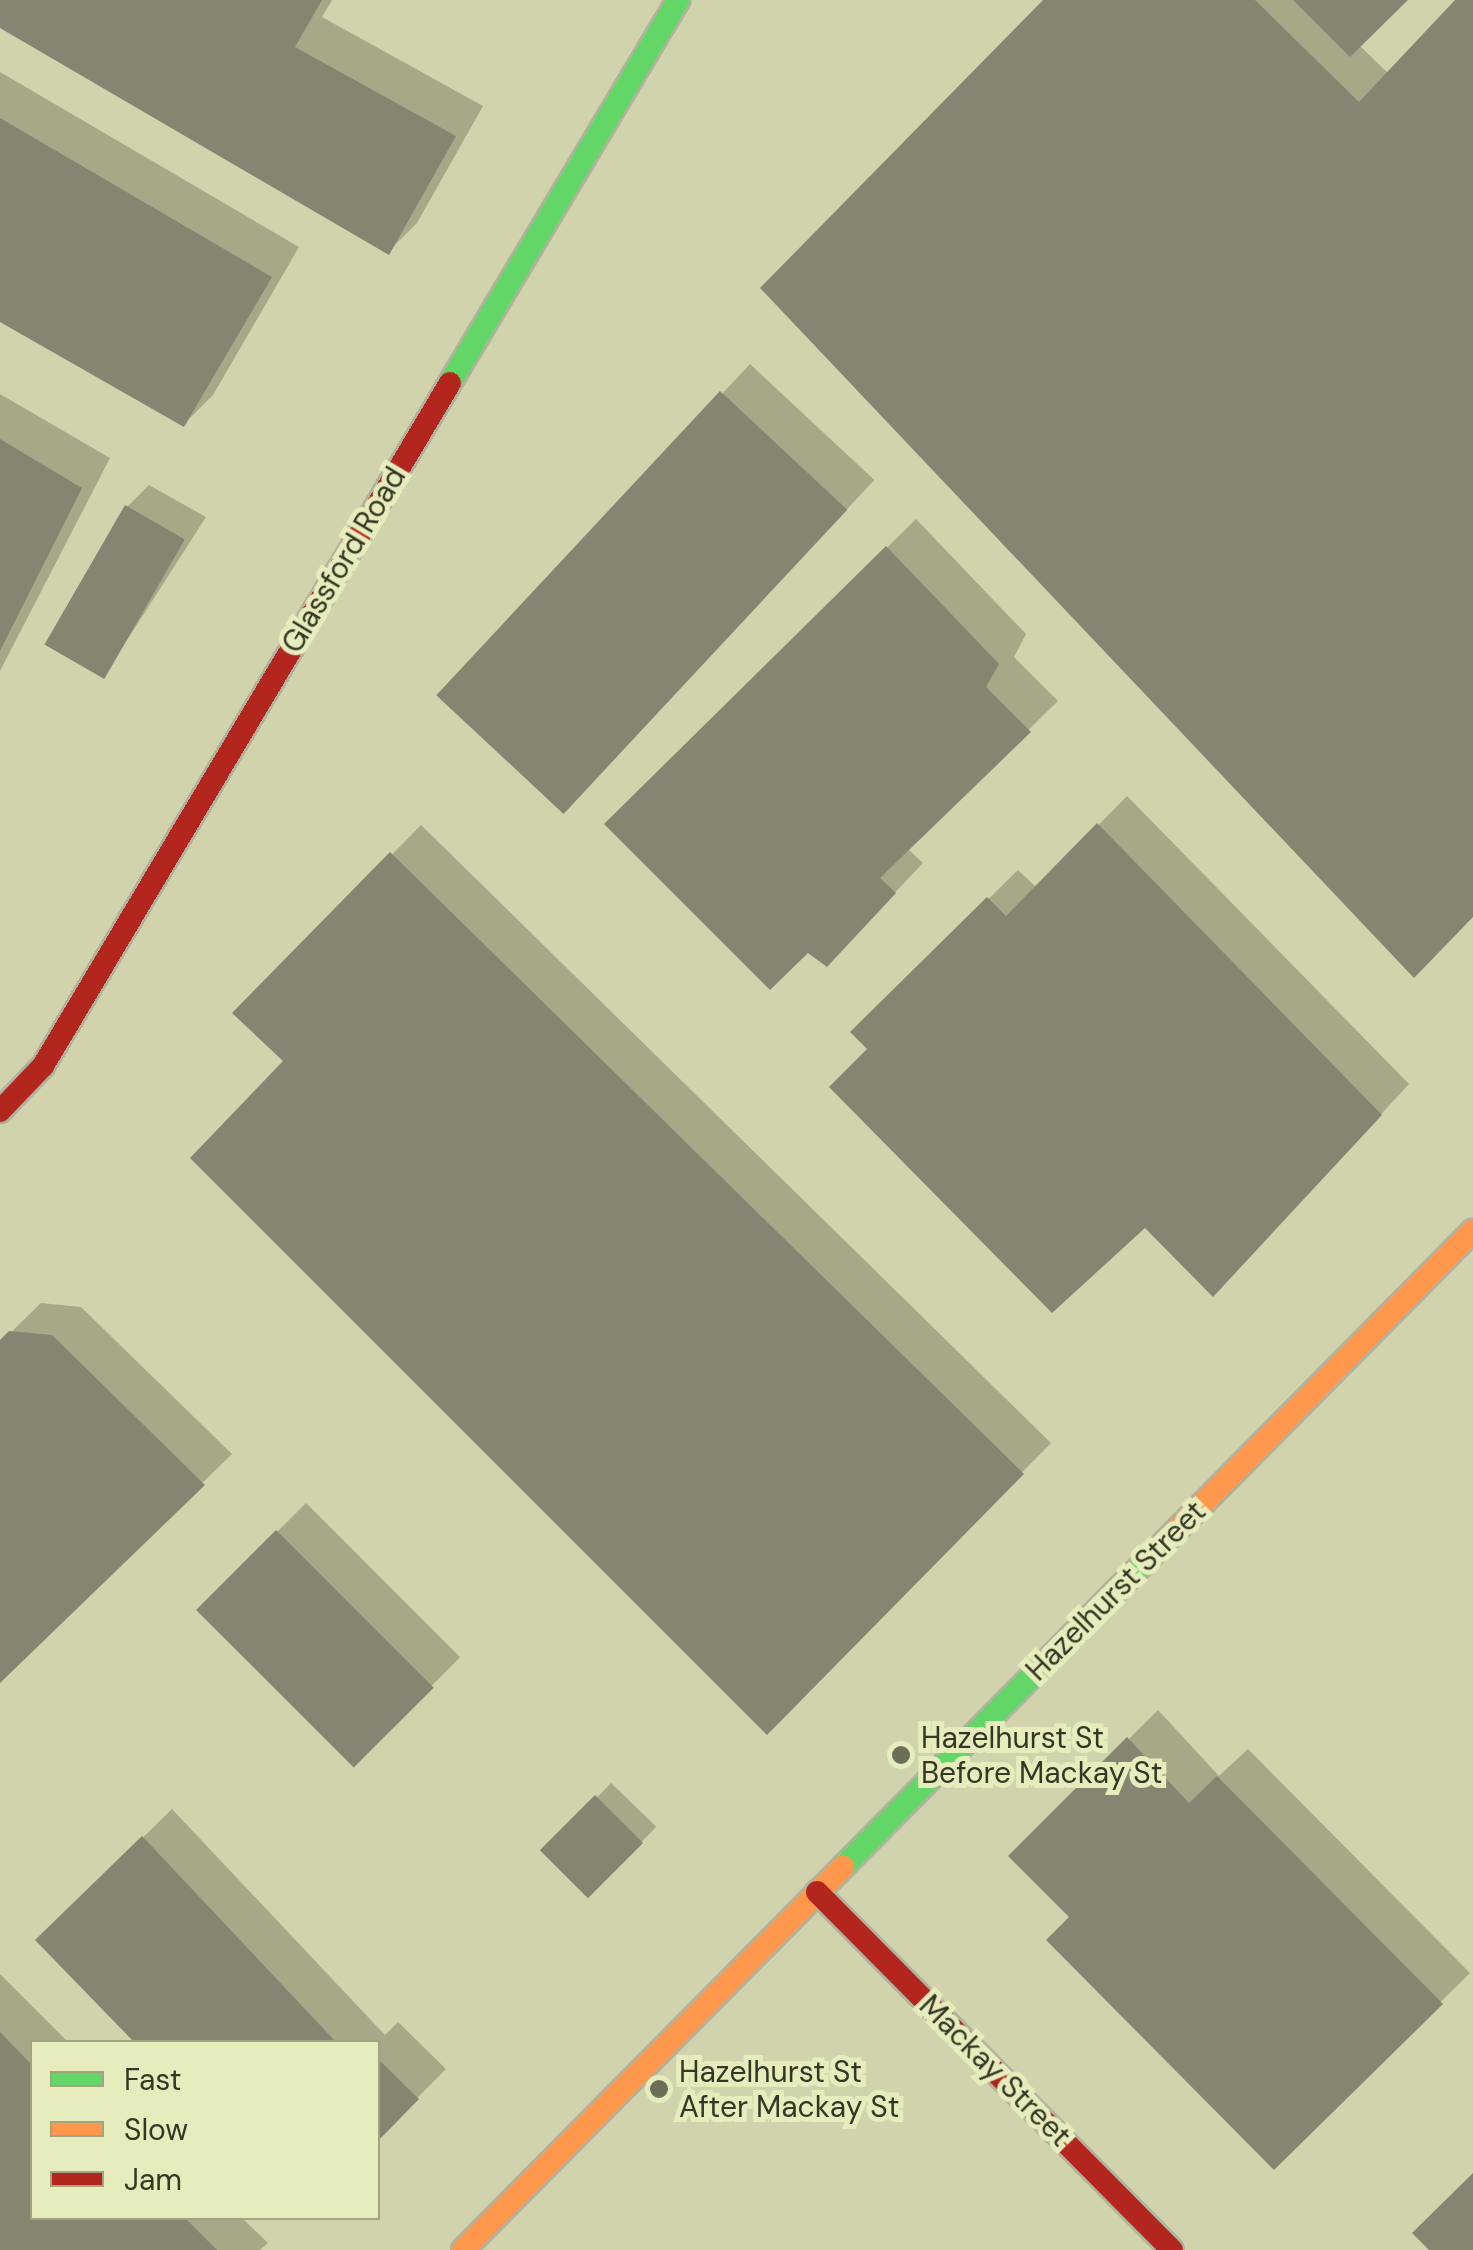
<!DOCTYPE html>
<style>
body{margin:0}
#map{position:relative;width:1473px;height:2250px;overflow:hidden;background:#d2d4ba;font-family:"DM Sans",sans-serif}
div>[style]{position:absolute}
.built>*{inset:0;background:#d0d3ab}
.shadow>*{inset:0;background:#0003;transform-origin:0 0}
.building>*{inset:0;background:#868571;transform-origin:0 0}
.roads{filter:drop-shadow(2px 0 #b1b29e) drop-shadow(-2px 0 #b1b29e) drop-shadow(0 2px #b1b29e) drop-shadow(0 -2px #b1b29e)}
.fast>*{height:22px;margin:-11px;padding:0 11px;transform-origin:11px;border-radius:11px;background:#63d668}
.slow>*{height:22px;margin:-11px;padding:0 11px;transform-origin:11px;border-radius:11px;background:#ff974d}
.jam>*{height:22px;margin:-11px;padding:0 11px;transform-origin:11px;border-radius:11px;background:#b3261e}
.dots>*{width:28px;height:28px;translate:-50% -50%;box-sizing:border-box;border:5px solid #e7ecbd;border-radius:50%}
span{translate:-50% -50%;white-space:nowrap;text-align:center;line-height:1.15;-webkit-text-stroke:10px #e7ecbd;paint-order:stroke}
.street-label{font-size:30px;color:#353724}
.poi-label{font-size:30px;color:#353724}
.left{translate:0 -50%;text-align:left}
.legend{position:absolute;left:30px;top:2040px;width:350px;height:180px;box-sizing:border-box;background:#e7ecbd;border:2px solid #a0a480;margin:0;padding:12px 18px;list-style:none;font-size:30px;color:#353724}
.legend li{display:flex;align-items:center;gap:20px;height:50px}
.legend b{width:50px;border:2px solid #a0a480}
</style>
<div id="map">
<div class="built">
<i style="clip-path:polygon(evenodd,0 0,1473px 0,1473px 2250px,0 2250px,0 0,32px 2042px,378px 2042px,378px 2218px,32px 2218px,32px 2042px)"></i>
</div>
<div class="shadow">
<i style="clip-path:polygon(0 0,332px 0,322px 17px,483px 106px,417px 223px,388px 252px,0 25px)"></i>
<i style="clip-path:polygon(1046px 0,1404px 0,1359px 45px,1389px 74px,1459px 0,1473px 0,1473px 914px)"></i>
<i style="clip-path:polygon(0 72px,299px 247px,213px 395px,184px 424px,0 320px)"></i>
<i style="left:750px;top:364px;width:170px;height:454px;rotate:43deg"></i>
<i style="clip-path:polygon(0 394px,110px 458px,0 671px)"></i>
<i style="clip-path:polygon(149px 485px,206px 517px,104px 676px,127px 507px)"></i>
<i style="clip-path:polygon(916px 519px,1026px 634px,1014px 657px,1058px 701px,907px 848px,923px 863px,856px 934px,608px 824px)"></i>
<i style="clip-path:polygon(1127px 796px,1409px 1084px,1242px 1265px,1145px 1224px,853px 1032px,1018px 870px,1037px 888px)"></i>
<i style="clip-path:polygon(421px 825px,1051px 1443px,767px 1731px,286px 1061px,236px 1013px)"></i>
<i style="clip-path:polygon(41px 1303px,81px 1307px,232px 1454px,0 1680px,0 1343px)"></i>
<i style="left:306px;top:1503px;width:218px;height:151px;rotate:45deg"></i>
<i style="clip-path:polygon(1158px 1710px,1219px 1776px,1248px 1749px,1470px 1973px,1274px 2167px,1072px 1917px,1011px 1856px)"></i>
<i style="left:611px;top:1783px;width:63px;height:95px;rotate:44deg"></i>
<i style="clip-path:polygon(172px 1809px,385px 2035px,398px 2022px,446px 2069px,378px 2137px,378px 2042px,137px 2042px,39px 1940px)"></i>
<i style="clip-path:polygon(0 1974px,68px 2042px,32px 2042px,32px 2218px,242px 2218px,268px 2243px,260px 2250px,0 2250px)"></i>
</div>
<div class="building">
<i style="clip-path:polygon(0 0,322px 0,295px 47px,456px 136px,389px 255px,0 28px)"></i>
<i style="clip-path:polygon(1043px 0,1255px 0,1359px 102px,1455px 0,1473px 0,1473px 917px,1414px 978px,760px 288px)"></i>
<i style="clip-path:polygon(1293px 0,1408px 0,1350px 57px)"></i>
<i style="clip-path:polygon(0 118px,272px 277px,184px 427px,0 322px)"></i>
<i style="left:720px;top:391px;width:174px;height:416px;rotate:43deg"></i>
<i style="clip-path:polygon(0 439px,82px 488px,0 651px)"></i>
<i style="left:125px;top:505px;width:69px;height:161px;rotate:30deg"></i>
<i style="clip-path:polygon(886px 546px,999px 664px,986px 687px,1031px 732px,880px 878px,896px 893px,827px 967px,808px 953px,770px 990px,604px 824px)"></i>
<i style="clip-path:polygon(1097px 823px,1382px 1115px,1213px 1297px,1145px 1228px,1052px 1313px,829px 1087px,867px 1049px,850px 1032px,987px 897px,1006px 916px)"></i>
<i style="clip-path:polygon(390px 852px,1024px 1474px,767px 1735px,190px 1158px,283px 1061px,232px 1013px)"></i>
<i style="clip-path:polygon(9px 1331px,52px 1335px,205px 1485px,0 1683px,0 1340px)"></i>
<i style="left:276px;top:1530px;width:223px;height:113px;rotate:45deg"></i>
<i style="clip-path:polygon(1127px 1737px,1189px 1803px,1217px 1776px,1443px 2004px,1274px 2170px,1046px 1940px,1069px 1917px,1008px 1856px)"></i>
<i style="left:595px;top:1795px;width:68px;height:78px;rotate:45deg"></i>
<i style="clip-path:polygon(142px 1836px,336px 2042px,134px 2042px,35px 1940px)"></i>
<i style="clip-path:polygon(0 2032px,32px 2065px,32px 2218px,185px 2218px,217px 2250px,0 2250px)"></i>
<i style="clip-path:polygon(378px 2059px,419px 2099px,378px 2141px)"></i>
<i style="clip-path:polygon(1473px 2173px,1473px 2250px,1429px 2250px,1412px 2233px)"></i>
</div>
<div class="roads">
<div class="fast">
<i style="left:450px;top:383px;width:446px;rotate:-59.2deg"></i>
<i style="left:843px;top:1867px;width:446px;rotate:-45.3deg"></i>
</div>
<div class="slow">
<i style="left:1157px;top:1550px;width:449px;rotate:-45.3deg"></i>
<i style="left:463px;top:2250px;width:540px;rotate:-45.23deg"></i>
</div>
<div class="jam">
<i style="left:0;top:1111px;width:62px;rotate:-46.3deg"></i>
<i style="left:43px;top:1066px;width:795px;rotate:-59.21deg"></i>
<i style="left:817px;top:1892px;width:504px;rotate:45.24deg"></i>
</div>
</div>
<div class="dots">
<i style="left:901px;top:1755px;background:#6c6e58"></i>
<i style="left:659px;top:2089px;background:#6c6e58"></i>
</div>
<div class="street-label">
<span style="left:344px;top:560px;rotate:-59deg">Glassford Road</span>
<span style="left:1116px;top:1591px;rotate:-45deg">Hazelhurst Street</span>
<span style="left:995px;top:2071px;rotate:45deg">Mackay Street</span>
</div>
<div class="poi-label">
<span class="left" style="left:921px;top:1755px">Hazelhurst St<br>Before Mackay St</span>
<span class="left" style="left:679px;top:2089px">Hazelhurst St<br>After Mackay St</span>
</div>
<ul class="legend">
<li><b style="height:12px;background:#63d668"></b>Fast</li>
<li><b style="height:12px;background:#ff974d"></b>Slow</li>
<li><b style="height:12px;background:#b3261e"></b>Jam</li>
</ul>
</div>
